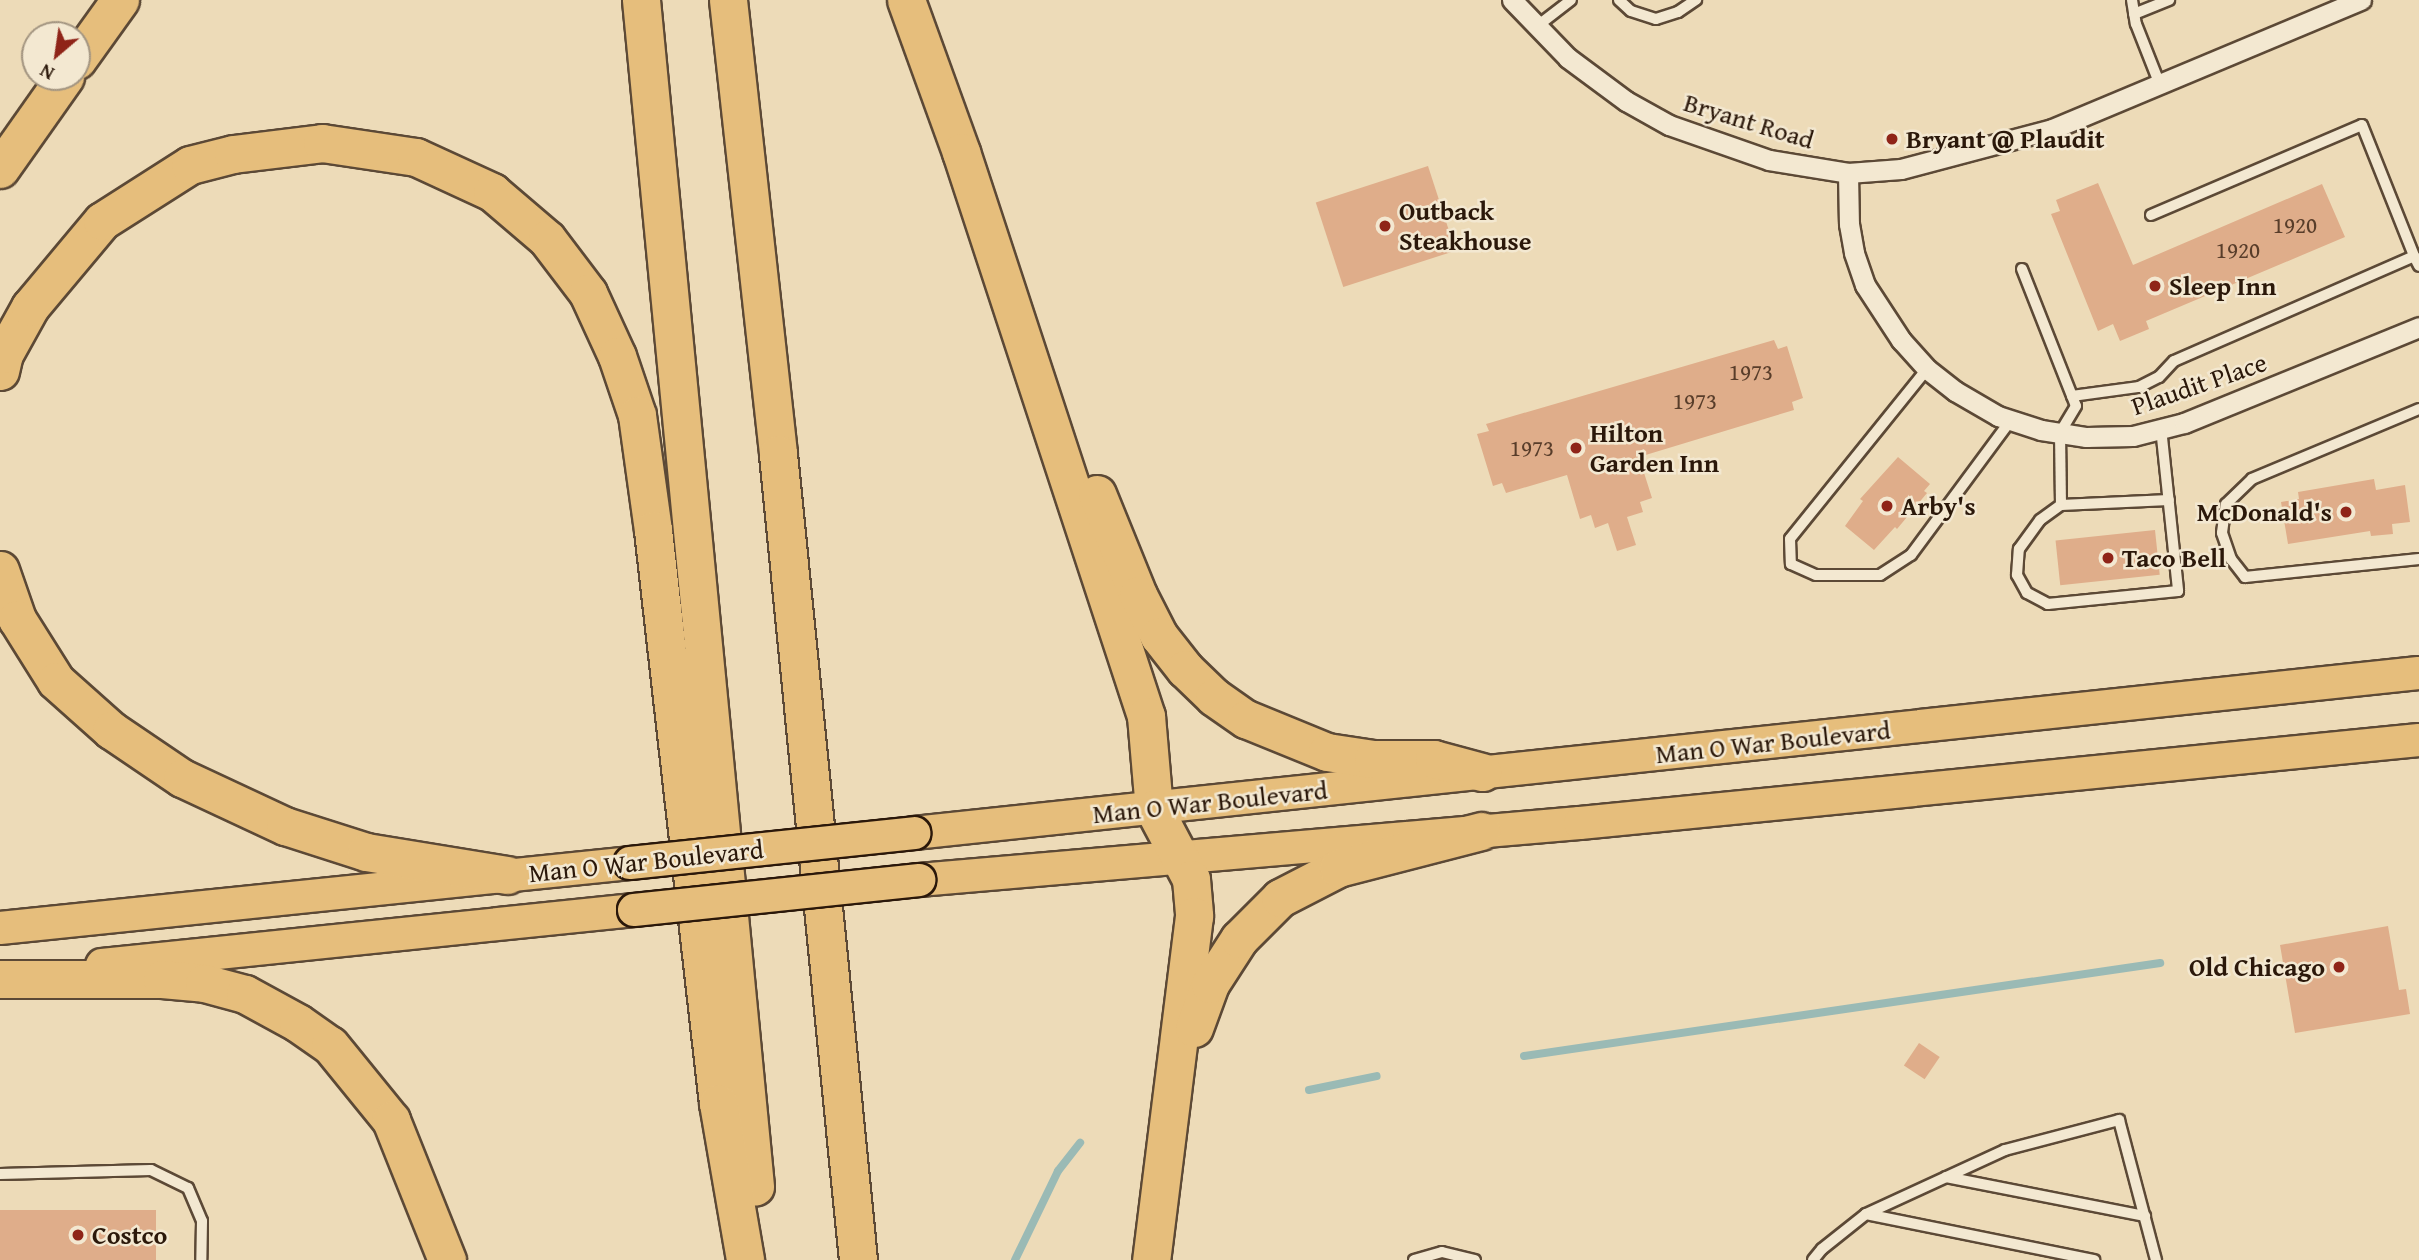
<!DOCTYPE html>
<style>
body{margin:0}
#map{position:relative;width:2419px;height:1260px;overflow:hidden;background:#eddbb8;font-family:"Gentium Book Plus",serif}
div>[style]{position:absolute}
.stream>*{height:8px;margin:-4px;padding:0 4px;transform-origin:4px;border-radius:4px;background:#9abab5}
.building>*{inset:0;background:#dfad8a;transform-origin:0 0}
.roads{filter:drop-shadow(2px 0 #5c4936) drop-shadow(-2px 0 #5c4936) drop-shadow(0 2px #5c4936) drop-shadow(0 -2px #5c4936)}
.service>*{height:10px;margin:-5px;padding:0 5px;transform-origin:5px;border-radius:5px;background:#f3e8d1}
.minor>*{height:19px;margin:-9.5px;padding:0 9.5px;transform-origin:9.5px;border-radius:9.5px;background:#f3e8d1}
.primary>*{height:32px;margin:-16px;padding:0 16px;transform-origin:16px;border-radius:16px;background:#e6be7c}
.motorway>*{height:37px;margin:-18.5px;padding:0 18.5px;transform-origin:18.5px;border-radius:18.5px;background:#e6be7c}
.bridges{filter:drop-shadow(2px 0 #2b180a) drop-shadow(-2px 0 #2b180a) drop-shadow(0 2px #2b180a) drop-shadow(0 -2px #2b180a)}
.primary-bridge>*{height:32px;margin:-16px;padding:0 16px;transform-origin:16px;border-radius:16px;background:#e6be7c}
.dots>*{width:19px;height:19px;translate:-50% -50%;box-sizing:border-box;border:4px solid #f3e8d1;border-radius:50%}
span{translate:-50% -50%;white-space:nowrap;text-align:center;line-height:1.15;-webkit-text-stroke:5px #f3e8d1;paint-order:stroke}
.number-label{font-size:23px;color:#583d2a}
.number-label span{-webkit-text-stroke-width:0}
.street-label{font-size:26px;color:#2b180a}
.poi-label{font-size:26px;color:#2b180a;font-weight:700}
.left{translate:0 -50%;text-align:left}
.right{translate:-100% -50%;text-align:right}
.north{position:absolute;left:21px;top:21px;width:70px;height:70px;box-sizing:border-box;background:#f3e8d1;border:2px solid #a39581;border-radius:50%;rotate:209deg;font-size:19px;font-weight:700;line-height:28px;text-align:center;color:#2b180a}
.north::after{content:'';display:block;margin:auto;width:24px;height:32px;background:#8f2418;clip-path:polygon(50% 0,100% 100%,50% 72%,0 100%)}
</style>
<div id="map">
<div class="stream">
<i style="left:1524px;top:1056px;width:643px;rotate:-8.32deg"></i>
<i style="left:1309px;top:1090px;width:69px;rotate:-11.6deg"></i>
<i style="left:1015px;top:1260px;width:99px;rotate:-64.2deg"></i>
<i style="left:1058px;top:1171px;width:36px;rotate:-52deg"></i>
</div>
<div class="building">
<i style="left:1428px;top:166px;width:89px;height:118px;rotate:72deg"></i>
<i style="clip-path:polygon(2098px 183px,2133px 265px,2322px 184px,2345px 237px,2146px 321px,2149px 329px,2120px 341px,2113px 324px,2098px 331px,2051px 214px,2060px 211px,2056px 200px)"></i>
<i style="clip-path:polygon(1774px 340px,1778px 349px,1787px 346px,1803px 398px,1792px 402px,1794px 410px,1639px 457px,1652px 498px,1640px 502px,1643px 512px,1627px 517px,1636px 545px,1617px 551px,1608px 523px,1595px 528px,1591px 515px,1580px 519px,1567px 475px,1506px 493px,1502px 483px,1493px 486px,1477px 434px,1489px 431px,1486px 424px)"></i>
<i style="clip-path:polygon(1898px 457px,1930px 484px,1924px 491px,1927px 493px,1897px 529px,1895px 527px,1874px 550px,1845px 526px,1863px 501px,1860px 499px)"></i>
<i style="clip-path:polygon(2374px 479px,2376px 490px,2405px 485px,2410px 522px,2392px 524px,2393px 534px,2371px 536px,2370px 531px,2288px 544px,2281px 502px,2299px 499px,2298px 492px)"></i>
<i style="left:2155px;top:530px;width:45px;height:100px;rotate:84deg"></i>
<i style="clip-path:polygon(2388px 926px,2399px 990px,2406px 989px,2410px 1014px,2295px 1033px,2280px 945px)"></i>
<i style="left:1919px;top:1043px;width:25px;height:27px;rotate:34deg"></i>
<i style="left:0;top:1210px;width:156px;height:50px"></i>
</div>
<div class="roads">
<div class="service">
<i style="left:1619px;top:0;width:16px;rotate:43deg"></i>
<i style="left:1631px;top:11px;width:26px;rotate:18deg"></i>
<i style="left:1656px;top:19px;width:23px;rotate:-18deg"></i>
<i style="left:1678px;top:12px;width:22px;rotate:-34deg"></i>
<i style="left:2132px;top:0;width:24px;rotate:81deg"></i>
<i style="left:2136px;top:24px;width:66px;rotate:68.5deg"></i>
<i style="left:2134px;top:14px;width:38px;rotate:-22deg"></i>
<i style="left:1536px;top:27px;width:44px;rotate:-37.6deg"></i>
<i style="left:2151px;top:215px;width:229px;rotate:-23.1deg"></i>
<i style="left:2362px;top:125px;width:141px;rotate:68.3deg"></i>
<i style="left:2022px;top:269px;width:147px;rotate:68.5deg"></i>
<i style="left:2076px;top:406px;width:31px;rotate:121deg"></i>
<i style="left:2060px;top:433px;width:72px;rotate:89.2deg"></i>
<i style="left:1927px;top:369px;width:218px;rotate:128.9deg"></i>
<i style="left:1790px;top:539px;width:25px;rotate:88deg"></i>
<i style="left:1791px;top:564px;width:27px;rotate:24deg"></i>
<i style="left:1816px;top:575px;width:64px"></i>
<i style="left:1880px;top:575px;width:37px;rotate:-33deg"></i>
<i style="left:1911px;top:555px;width:168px;rotate:-53.5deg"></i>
<i style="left:2072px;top:396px;width:68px;rotate:-7.7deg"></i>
<i style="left:2139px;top:387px;width:22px;rotate:-27deg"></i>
<i style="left:2159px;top:377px;width:22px;rotate:-47deg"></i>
<i style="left:2174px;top:361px;width:262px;rotate:-23.6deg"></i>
<i style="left:2414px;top:256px;width:11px;rotate:63deg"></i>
<i style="left:2419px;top:409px;width:181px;rotate:157.3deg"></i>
<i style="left:2252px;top:479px;width:36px;rotate:136deg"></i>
<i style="left:2226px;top:504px;width:29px;rotate:98deg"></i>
<i style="left:2222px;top:533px;width:28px;rotate:71deg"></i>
<i style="left:2231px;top:559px;width:23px;rotate:52deg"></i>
<i style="left:2245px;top:577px;width:175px;rotate:-5.9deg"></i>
<i style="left:2161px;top:428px;width:164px;rotate:84deg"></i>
<i style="left:2178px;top:591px;width:131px;rotate:174.3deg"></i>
<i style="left:2048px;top:604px;width:24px;rotate:-152deg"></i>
<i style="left:2027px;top:593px;width:21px;rotate:-119deg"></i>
<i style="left:2017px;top:575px;width:26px;rotate:-86deg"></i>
<i style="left:2019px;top:549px;width:36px;rotate:-54deg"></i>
<i style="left:2040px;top:520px;width:26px;rotate:-36deg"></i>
<i style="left:2061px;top:505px;width:108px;rotate:-2.7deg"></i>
<i style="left:0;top:1174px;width:151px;rotate:-1.5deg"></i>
<i style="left:151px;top:1170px;width:41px;rotate:25.9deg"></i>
<i style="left:188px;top:1188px;width:36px;rotate:67deg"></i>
<i style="left:202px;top:1221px;width:39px;rotate:91deg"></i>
<i style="left:1946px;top:1177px;width:203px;rotate:11.1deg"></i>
<i style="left:1866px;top:1214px;width:233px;rotate:11.4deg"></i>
<i style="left:1414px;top:1260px;width:29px;rotate:-16deg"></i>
<i style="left:1442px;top:1252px;width:34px;rotate:14deg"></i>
<i style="left:1813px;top:1260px;width:14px;rotate:-51deg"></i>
<i style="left:1822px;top:1249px;width:56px;rotate:-38.5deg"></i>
<i style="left:1866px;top:1214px;width:153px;rotate:-24.7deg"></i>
<i style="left:2005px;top:1150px;width:118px;rotate:-14.7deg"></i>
<i style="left:2119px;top:1120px;width:145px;rotate:75.2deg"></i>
</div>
<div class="minor">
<i style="left:1512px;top:0;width:81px;rotate:46deg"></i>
<i style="left:1568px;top:58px;width:72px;rotate:36.6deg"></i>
<i style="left:1626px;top:101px;width:49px;rotate:29.2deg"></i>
<i style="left:1669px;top:125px;width:106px;rotate:19.3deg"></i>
<i style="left:1769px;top:160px;width:80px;rotate:9.3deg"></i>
<i style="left:1848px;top:173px;width:53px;rotate:-4.3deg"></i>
<i style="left:1901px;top:169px;width:156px;rotate:-14.8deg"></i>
<i style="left:2052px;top:129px;width:335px;rotate:-22.7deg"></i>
<i style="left:1848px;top:173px;width:51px;rotate:88.9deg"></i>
<i style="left:1849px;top:224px;width:29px;rotate:80deg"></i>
<i style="left:1854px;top:253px;width:34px;rotate:71deg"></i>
<i style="left:1865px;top:285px;width:66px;rotate:56.8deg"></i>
<i style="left:1901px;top:340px;width:39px;rotate:48deg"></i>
<i style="left:1927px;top:369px;width:36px;rotate:38deg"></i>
<i style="left:1955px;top:391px;width:50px;rotate:30.2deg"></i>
<i style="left:1998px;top:416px;width:45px;rotate:18deg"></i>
<i style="left:2041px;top:430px;width:46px;rotate:8.8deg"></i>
<i style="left:2086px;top:437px;width:47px;rotate:-1.2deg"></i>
<i style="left:2133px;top:436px;width:53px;rotate:-14.3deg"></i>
<i style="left:2184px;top:423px;width:254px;rotate:-22.2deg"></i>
</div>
<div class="primary">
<i style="left:914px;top:833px;width:1513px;rotate:-6.07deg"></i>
<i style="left:919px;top:880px;width:663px;rotate:-4.93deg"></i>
<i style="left:1580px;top:823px;width:843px;rotate:-5.65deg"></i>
<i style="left:0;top:928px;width:633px;rotate:-5.89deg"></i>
<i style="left:102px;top:965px;width:535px;rotate:-5.9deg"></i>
</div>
<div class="motorway">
<i style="left:641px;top:0;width:1192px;rotate:84.51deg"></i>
<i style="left:728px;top:0;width:457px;rotate:83.7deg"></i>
<i style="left:778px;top:454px;width:810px;rotate:84.33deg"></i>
<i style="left:906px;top:0;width:162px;rotate:70.1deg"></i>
<i style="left:961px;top:152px;width:594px;rotate:71.84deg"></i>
<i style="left:1146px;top:716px;width:93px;rotate:85.1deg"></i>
<i style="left:1154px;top:809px;width:79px;rotate:62.1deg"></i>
<i style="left:1191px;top:879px;width:37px;rotate:85deg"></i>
<i style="left:1194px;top:916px;width:347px;rotate:97.1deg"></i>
<i style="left:77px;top:60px;width:74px;rotate:-54.4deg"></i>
<i style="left:0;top:169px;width:113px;rotate:-54.8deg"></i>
<i style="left:0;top:371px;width:17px;rotate:-77deg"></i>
<i style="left:4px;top:354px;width:54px;rotate:-61deg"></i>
<i style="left:30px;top:307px;width:112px;rotate:-50.1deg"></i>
<i style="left:102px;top:221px;width:104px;rotate:-32.5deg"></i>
<i style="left:190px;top:165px;width:44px;rotate:-14.3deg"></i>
<i style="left:233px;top:154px;width:90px;rotate:-7deg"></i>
<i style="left:322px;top:143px;width:95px;rotate:8.5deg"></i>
<i style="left:416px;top:157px;width:84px;rotate:24.7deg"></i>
<i style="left:492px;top:192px;width:72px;rotate:40.5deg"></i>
<i style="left:547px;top:239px;width:68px;rotate:52.8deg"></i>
<i style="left:588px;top:293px;width:69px;rotate:65.3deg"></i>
<i style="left:617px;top:356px;width:62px;rotate:71.3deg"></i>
<i style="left:637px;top:415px;width:116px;rotate:82.1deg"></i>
<i style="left:653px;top:530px;width:577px;rotate:83.53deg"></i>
<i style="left:718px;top:1103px;width:159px;rotate:80.2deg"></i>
<i style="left:1097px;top:494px;width:109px;rotate:67.9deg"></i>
<i style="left:1138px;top:595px;width:46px;rotate:62.9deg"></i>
<i style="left:1159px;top:636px;width:42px;rotate:51.8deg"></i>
<i style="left:1185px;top:669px;width:40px;rotate:44deg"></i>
<i style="left:1214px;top:697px;width:39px;rotate:35deg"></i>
<i style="left:1246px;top:719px;width:87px;rotate:22.2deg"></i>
<i style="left:1327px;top:752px;width:47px;rotate:8.7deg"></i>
<i style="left:1373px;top:759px;width:61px"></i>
<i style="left:1434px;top:759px;width:50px;rotate:15.2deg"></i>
<i style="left:0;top:570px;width:52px;rotate:70.9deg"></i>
<i style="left:17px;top:619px;width:73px;rotate:57.8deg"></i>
<i style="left:56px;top:681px;width:74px;rotate:41.7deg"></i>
<i style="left:111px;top:730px;width:86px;rotate:34.1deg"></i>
<i style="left:182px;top:778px;width:114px;rotate:25deg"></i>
<i style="left:285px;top:826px;width:85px;rotate:17.8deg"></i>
<i style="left:366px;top:852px;width:143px;rotate:9.3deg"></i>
<i style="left:0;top:979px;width:162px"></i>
<i style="left:162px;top:979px;width:42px;rotate:5.4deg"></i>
<i style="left:204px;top:983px;width:42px;rotate:15deg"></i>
<i style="left:245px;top:994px;width:60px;rotate:28.7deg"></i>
<i style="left:298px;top:1023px;width:39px;rotate:35deg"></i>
<i style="left:330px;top:1045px;width:97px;rotate:50.9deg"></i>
<i style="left:391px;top:1120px;width:151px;rotate:68.2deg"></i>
<i style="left:1194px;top:1028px;width:47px;rotate:-70deg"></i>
<i style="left:1210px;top:984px;width:54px;rotate:-57.2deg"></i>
<i style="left:1239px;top:939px;width:58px;rotate:-45deg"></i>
<i style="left:1280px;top:898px;width:65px;rotate:-27.3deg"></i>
<i style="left:1338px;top:868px;width:148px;rotate:-14.5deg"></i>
</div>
</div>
<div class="bridges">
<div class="primary-bridge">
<i style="left:630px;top:863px;width:286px;rotate:-6deg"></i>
<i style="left:634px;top:910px;width:287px;rotate:-6deg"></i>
</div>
</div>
<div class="dots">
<i style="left:1892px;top:139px;background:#8f2418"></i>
<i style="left:1385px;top:226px;background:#8f2418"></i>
<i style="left:2155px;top:286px;background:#8f2418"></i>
<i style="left:1576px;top:448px;background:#8f2418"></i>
<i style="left:1887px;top:506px;background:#8f2418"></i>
<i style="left:2346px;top:512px;background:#8f2418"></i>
<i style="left:2108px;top:558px;background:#8f2418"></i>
<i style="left:2339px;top:967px;background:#8f2418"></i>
<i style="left:78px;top:1235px;background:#8f2418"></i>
</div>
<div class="number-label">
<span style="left:2295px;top:225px">1920</span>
<span style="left:2238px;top:250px">1920</span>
<span style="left:1751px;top:372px">1973</span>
<span style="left:1695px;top:401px">1973</span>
<span style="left:1532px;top:448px">1973</span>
</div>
<div class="street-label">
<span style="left:1749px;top:121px;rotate:17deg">Bryant Road</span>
<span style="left:2199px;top:384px;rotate:-19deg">Plaudit Place</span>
<span style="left:1773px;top:742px;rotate:-6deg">Man O War Boulevard</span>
<span style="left:1210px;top:802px;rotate:-6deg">Man O War Boulevard</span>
<span style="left:646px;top:861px;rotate:-6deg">Man O War Boulevard</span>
</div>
<div class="poi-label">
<span class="left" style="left:1906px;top:139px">Bryant @ Plaudit</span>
<span class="left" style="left:1399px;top:226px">Outback<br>Steakhouse</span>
<span class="left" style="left:2169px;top:286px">Sleep Inn</span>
<span class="left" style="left:1590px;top:448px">Hilton<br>Garden Inn</span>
<span class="left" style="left:1901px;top:506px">Arby's</span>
<span class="right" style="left:2332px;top:512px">McDonald's</span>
<span class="left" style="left:2122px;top:558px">Taco Bell</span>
<span class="right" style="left:2325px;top:967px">Old Chicago</span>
<span class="left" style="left:92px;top:1235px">Costco</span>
</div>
<div class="north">N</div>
</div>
